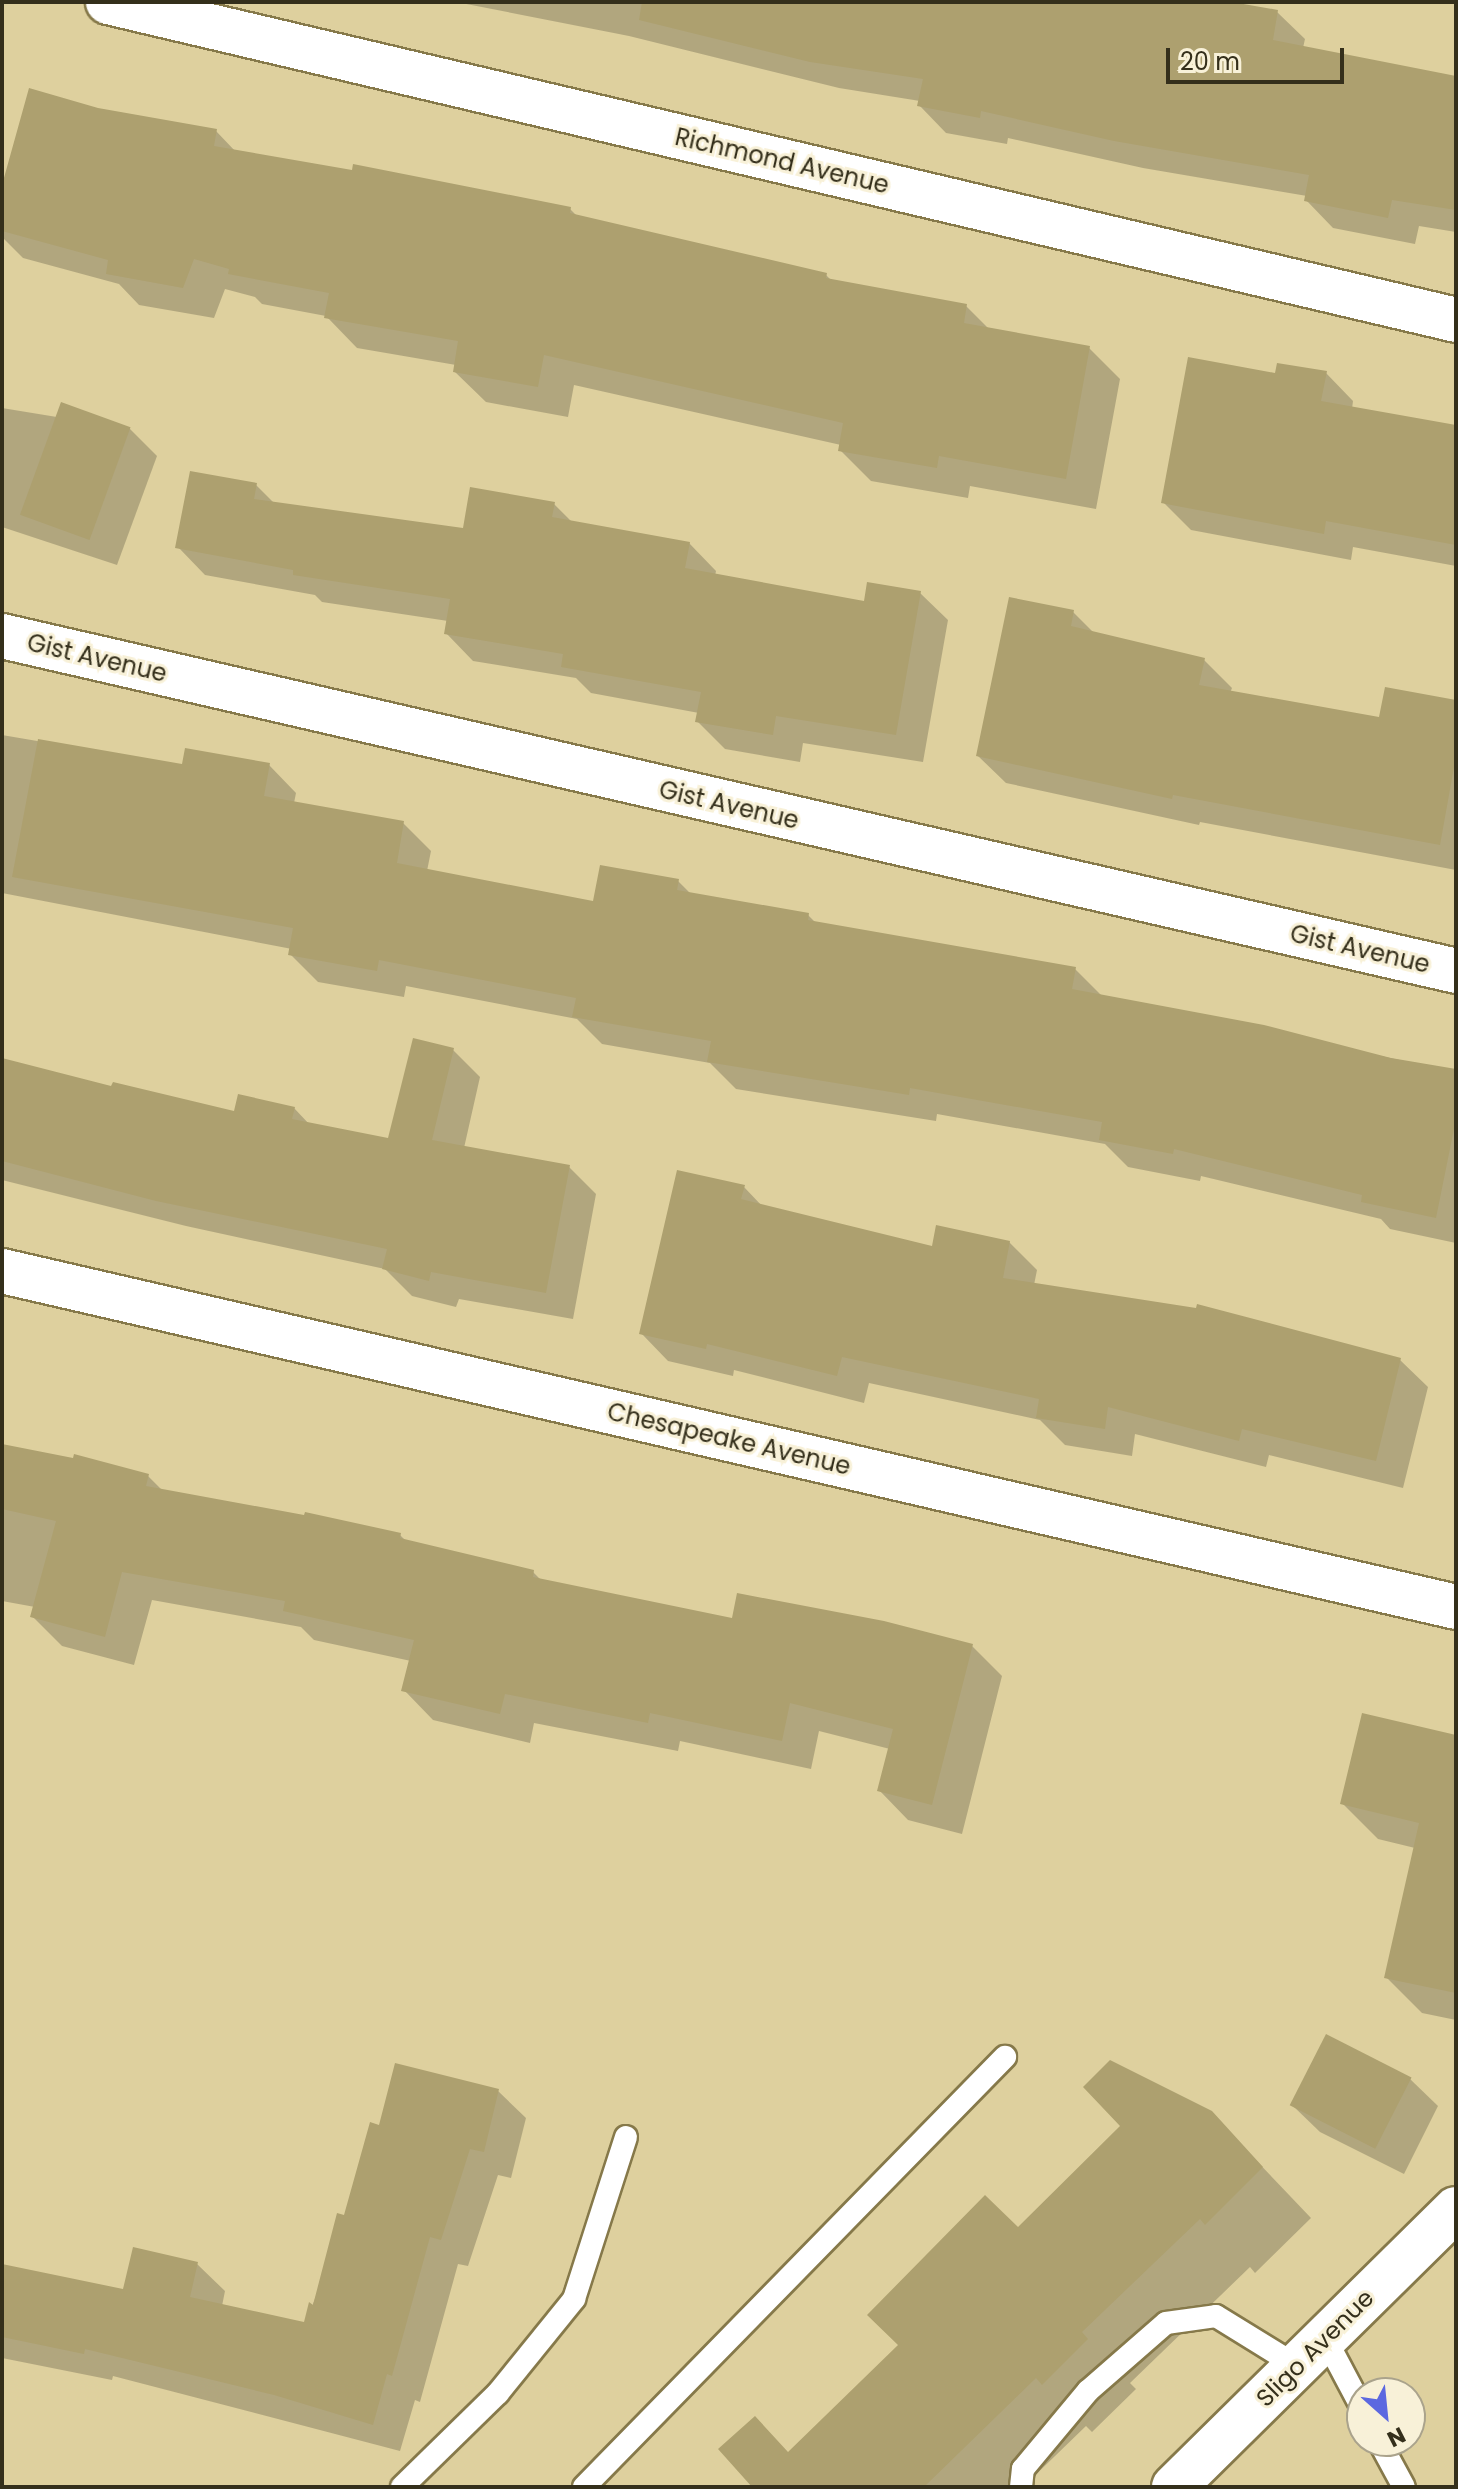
<!DOCTYPE html>
<style>
body{margin:0}
#map{position:relative;width:1458px;height:2489px;overflow:hidden;background:#ded09e;font-family:Poppins,sans-serif}
div>[style]{position:absolute}
.shadow>*{inset:0;background:#0003}
.building>*{inset:0;background:#ada06f;transform-origin:0 0}
.roads{filter:drop-shadow(2px 0 #86794a) drop-shadow(-2px 0 #86794a) drop-shadow(0 2px #86794a) drop-shadow(0 -2px #86794a)}
.service>*{height:22px;margin:-11px;padding:0 11px;transform-origin:11px;border-radius:11px;background:#fff}
.minor>*{height:44px;margin:-22px;padding:0 22px;transform-origin:22px;border-radius:22px;background:#fff}
.tertiary>*{height:44px;margin:-22px;padding:0 22px;transform-origin:22px;border-radius:22px;background:#fff}
span{translate:-50% -50%;white-space:nowrap;text-align:center;line-height:1.15;-webkit-text-stroke:6px #f8f1d8;paint-order:stroke}
.street-label{font-size:24px;color:#342f1b}
.frame{position:absolute;inset:0;border:4px solid #342f1b;pointer-events:none}
.north{position:absolute;left:1346px;top:2377px;width:80px;height:80px;box-sizing:border-box;background:#f8f1d8;border:2px solid #aaa38c;border-radius:50%;rotate:153deg;font-size:22px;font-weight:700;line-height:32px;text-align:center;color:#342f1b}
.north::after{content:'';display:block;margin:auto;width:28px;height:36px;background:#5c68e0;clip-path:polygon(50% 0,100% 100%,50% 72%,0 100%)}
.scale{position:absolute;left:1166px;top:48px;width:178px;height:36px;box-sizing:border-box;border:4px solid #342f1b;border-top:0;padding-left:10px;font-size:24px;line-height:28px;white-space:nowrap;color:#342f1b;-webkit-text-stroke:6px #f8f1d8;paint-order:stroke}
</style>
<div id="map">
<div class="shadow">
<i style="clip-path:polygon(456px 2px,1220px 2px,1277px 12px,1305px 39px,1303px 48px,1456px 78px,1456px 232px,1419px 226px,1415px 244px,1333px 228px,1306px 200px,1307px 196px,1143px 168px,1008px 138px,1007px 144px,946px 133px,919px 105px,920px 101px,839px 88px,629px 36px)"></i>
<i style="clip-path:polygon(97px 110px,216px 131px,236px 152px,570px 209px,578px 217px,826px 275px,833px 282px,966px 306px,990px 330px,1089px 348px,1120px 379px,1096px 509px,970px 486px,968px 498px,871px 481px,840px 450px,841px 445px,574px 385px,568px 417px,486px 402px,455px 372px,456px 365px,357px 348px,326px 316px,262px 304px,255px 297px,225px 289px,214px 318px,139px 305px,119px 284px,23px 258px,2px 237px,2px 192px)"></i>
<i style="clip-path:polygon(1326px 373px,1353px 401px,1352px 409px,1456px 427px,1456px 566px,1353px 547px,1351px 560px,1191px 530px,1163px 502px)"></i>
<i style="clip-path:polygon(2px 408px,130px 429px,157px 456px,117px 565px,2px 527px)"></i>
<i style="clip-path:polygon(256px 485px,275px 504px,464px 531px,554px 504px,573px 523px,689px 543px,716px 571px,715px 576px,866px 603px,920px 593px,948px 620px,923px 762px,803px 743px,800px 762px,725px 749px,697px 721px,699px 713px,591px 693px,576px 678px,473px 661px,446px 633px,448px 621px,322px 602px,315px 595px,205px 575px,178px 547px)"></i>
<i style="clip-path:polygon(1073px 612px,1095px 634px,1204px 660px,1232px 688px,1230px 693px,1381px 720px,1456px 702px,1456px 870px,1200px 822px,1199px 825px,1006px 783px,978px 756px)"></i>
<i style="clip-path:polygon(2px 735px,184px 766px,269px 765px,296px 793px,294px 803px,403px 823px,431px 851px,427px 871px,595px 903px,678px 881px,692px 895px,808px 915px,817px 924px,1075px 969px,1103px 997px,1456px 1072px,1456px 1243px,1390px 1229px,1381px 1219px,1201px 1176px,1200px 1181px,1128px 1167px,1105px 1144px,937px 1114px,936px 1121px,736px 1089px,710px 1063px,602px 1044px,577px 1019px,406px 986px,404px 997px,318px 982px,291px 955px,292px 949px,2px 893px)"></i>
<i style="clip-path:polygon(453px 1050px,480px 1077px,464px 1148px,569px 1167px,596px 1194px,573px 1319px,459px 1299px,456px 1307px,412px 1296px,385px 1269px,186px 1226px,2px 1180px,2px 1060px,113px 1089px,235px 1114px,294px 1108px,310px 1125px,389px 1140px)"></i>
<i style="clip-path:polygon(744px 1187px,763px 1207px,934px 1248px,1009px 1242px,1037px 1270px,1034px 1285px,1400px 1360px,1428px 1387px,1403px 1488px,1269px 1455px,1266px 1467px,1135px 1434px,1132px 1456px,1065px 1445px,1040px 1420px,869px 1383px,864px 1403px,734px 1370px,733px 1376px,668px 1361px,641px 1333px)"></i>
<i style="clip-path:polygon(2px 1446px,148px 1476px,163px 1491px,400px 1535px,407px 1542px,533px 1572px,543px 1582px,733px 1620px,972px 1646px,1002px 1676px,962px 1834px,908px 1820px,879px 1790px,890px 1749px,819px 1731px,811px 1769px,680px 1741px,678px 1751px,534px 1723px,530px 1743px,433px 1720px,404px 1690px,411px 1661px,314px 1640px,301px 1627px,152px 1600px,134px 1665px,62px 1646px,32px 1616px,35px 1607px,2px 1601px)"></i>
<i style="clip-path:polygon(1456px 1737px,1456px 2020px,1422px 2013px,1386px 1977px,1415px 1848px,1378px 1839px,1342px 1803px)"></i>
<i style="clip-path:polygon(1410px 2079px,1438px 2106px,1404px 2174px,1320px 2132px,1292px 2105px)"></i>
<i style="clip-path:polygon(498px 2091px,526px 2118px,511px 2178px,498px 2175px,468px 2266px,458px 2264px,420px 2402px,415px 2400px,400px 2451px,113px 2376px,112px 2380px,2px 2358px,2px 2266px,124px 2291px,197px 2264px,225px 2291px,222px 2306px,305px 2325px,380px 2127px)"></i>
<i style="clip-path:polygon(1211px 2113px,1311px 2218px,1255px 2273px,1250px 2267px,1130px 2383px,1136px 2389px,1092px 2432px,1086px 2426px,1023px 2487px,757px 2487px,1018px 2230px)"></i>
</div>
<div class="building">
<i style="clip-path:polygon(642px 2px,1232px 2px,1278px 10px,1273px 40px,1456px 76px,1456px 210px,1392px 200px,1388px 218px,1304px 201px,1309px 175px,1114px 141px,981px 111px,980px 118px,917px 106px,923px 79px,810px 62px,639px 20px)"></i>
<i style="clip-path:polygon(29px 88px,98px 108px,217px 129px,214px 146px,352px 170px,353px 164px,571px 207px,570px 213px,827px 273px,826px 278px,967px 304px,964px 323px,1090px 346px,1066px 479px,939px 456px,937px 468px,838px 451px,843px 423px,544px 355px,538px 387px,453px 372px,458px 341px,324px 318px,329px 293px,228px 274px,229px 269px,194px 259px,183px 288px,106px 274px,108px 260px,2px 231px,2px 185px)"></i>
<i style="clip-path:polygon(1188px 357px,1275px 373px,1277px 363px,1327px 371px,1321px 401px,1456px 425px,1456px 545px,1326px 521px,1324px 534px,1161px 503px)"></i>
<i style="left:61px;top:402px;width:74px;height:120px;rotate:20deg"></i>
<i style="clip-path:polygon(190px 471px,257px 483px,254px 499px,463px 528px,470px 487px,555px 502px,552px 517px,690px 542px,685px 568px,864px 601px,867px 582px,921px 591px,896px 735px,776px 716px,773px 735px,695px 722px,701px 692px,561px 667px,563px 654px,444px 634px,450px 599px,293px 575px,293px 570px,175px 548px)"></i>
<i style="clip-path:polygon(1009px 597px,1074px 610px,1071px 626px,1205px 658px,1199px 685px,1379px 717px,1385px 687px,1456px 700px,1456px 756px,1440px 845px,1173px 795px,1172px 799px,976px 756px)"></i>
<i style="clip-path:polygon(38px 739px,182px 764px,185px 748px,270px 763px,264px 796px,404px 821px,397px 863px,593px 901px,600px 865px,679px 879px,677px 890px,809px 913px,808px 920px,1076px 967px,1072px 989px,1264px 1025px,1391px 1058px,1456px 1069px,1456px 1119px,1436px 1218px,1361px 1202px,1362px 1195px,1174px 1149px,1173px 1154px,1099px 1140px,1102px 1122px,910px 1088px,909px 1095px,707px 1062px,711px 1041px,572px 1017px,576px 998px,379px 960px,377px 971px,288px 955px,293px 928px,12px 877px)"></i>
<i style="clip-path:polygon(413px 1038px,454px 1048px,432px 1140px,570px 1165px,546px 1293px,431px 1272px,429px 1281px,382px 1269px,387px 1249px,156px 1201px,2px 1161px,2px 1058px,111px 1086px,113px 1082px,234px 1111px,238px 1094px,295px 1107px,292px 1119px,388px 1138px)"></i>
<i style="clip-path:polygon(677px 1170px,745px 1185px,741px 1199px,932px 1246px,936px 1225px,1010px 1241px,1003px 1278px,1196px 1308px,1197px 1304px,1401px 1358px,1376px 1461px,1242px 1429px,1239px 1441px,1108px 1407px,1105px 1429px,1036px 1418px,1039px 1399px,842px 1357px,837px 1376px,707px 1344px,706px 1349px,639px 1334px)"></i>
<i style="clip-path:polygon(2px 1444px,73px 1458px,74px 1454px,149px 1474px,146px 1486px,304px 1515px,305px 1512px,401px 1533px,400px 1538px,534px 1570px,533px 1577px,732px 1618px,737px 1593px,884px 1621px,973px 1644px,932px 1805px,877px 1791px,893px 1729px,790px 1703px,782px 1741px,650px 1713px,648px 1723px,505px 1694px,500px 1714px,401px 1691px,414px 1640px,283px 1611px,285px 1601px,122px 1572px,105px 1637px,30px 1617px,56px 1521px,2px 1509px)"></i>
<i style="clip-path:polygon(1362px 1713px,1456px 1735px,1456px 1993px,1384px 1978px,1419px 1823px,1340px 1804px)"></i>
<i style="left:1326px;top:2034px;width:96px;height:80px;rotate:27deg"></i>
<i style="clip-path:polygon(1110px 2060px,1212px 2111px,1263px 2167px,1205px 2225px,1200px 2219px,1082px 2332px,1088px 2339px,1042px 2385px,1036px 2378px,924px 2487px,752px 2487px,718px 2449px,755px 2416px,788px 2452px,898px 2345px,867px 2315px,985px 2195px,1018px 2227px,1120px 2126px,1083px 2087px)"></i>
<i style="clip-path:polygon(395px 2063px,499px 2089px,484px 2152px,470px 2149px,441px 2240px,430px 2237px,392px 2376px,387px 2374px,373px 2425px,274px 2395px,85px 2349px,84px 2354px,2px 2337px,2px 2264px,123px 2289px,133px 2247px,198px 2262px,190px 2297px,304px 2322px,309px 2302px,313px 2305px,337px 2213px,344px 2215px,370px 2122px,379px 2125px)"></i>
</div>
<div class="roads">
<div class="service">
<i style="left:1325px;top:2338px;width:79px;rotate:62.1deg"></i>
<i style="left:1379px;top:2441px;width:52px;rotate:61.5deg"></i>
<i style="left:402px;top:2487px;width:134px;rotate:-44.4deg"></i>
<i style="left:498px;top:2393px;width:121px;rotate:-51deg"></i>
<i style="left:574px;top:2299px;width:170px;rotate:-72.2deg"></i>
<i style="left:584px;top:2487px;width:602px;rotate:-45.61deg"></i>
<i style="left:1021px;top:2487px;width:18px;rotate:-84deg"></i>
<i style="left:1023px;top:2469px;width:102px;rotate:-50.2deg"></i>
<i style="left:1088px;top:2391px;width:103px;rotate:-41.1deg"></i>
<i style="left:1166px;top:2323px;width:50px;rotate:-8deg"></i>
<i style="left:1216px;top:2316px;width:95px;rotate:31.7deg"></i>
</div>
<div class="minor">
<i style="left:108px;top:2px;width:1385px;rotate:13.27deg"></i>
<i style="left:2px;top:636px;width:1492px;rotate:12.97deg"></i>
<i style="left:2px;top:1271px;width:1492px;rotate:13.01deg"></i>
</div>
<div class="tertiary">
<i style="left:1174px;top:2487px;width:396px;rotate:-44.6deg"></i>
</div>
</div>
<div class="street-label">
<span style="left:782px;top:161px;rotate:13deg">Richmond Avenue</span>
<span style="left:97px;top:658px;rotate:13deg">Gist Avenue</span>
<span style="left:729px;top:805px;rotate:13deg">Gist Avenue</span>
<span style="left:1360px;top:949px;rotate:13deg">Gist Avenue</span>
<span style="left:729px;top:1439px;rotate:13deg">Chesapeake Avenue</span>
<span style="left:1315px;top:2348px;rotate:-45deg">Sligo Avenue</span>
</div>
<div class="frame"></div>
<div class="north">N</div>
<div class="scale">20 m</div>
</div>
